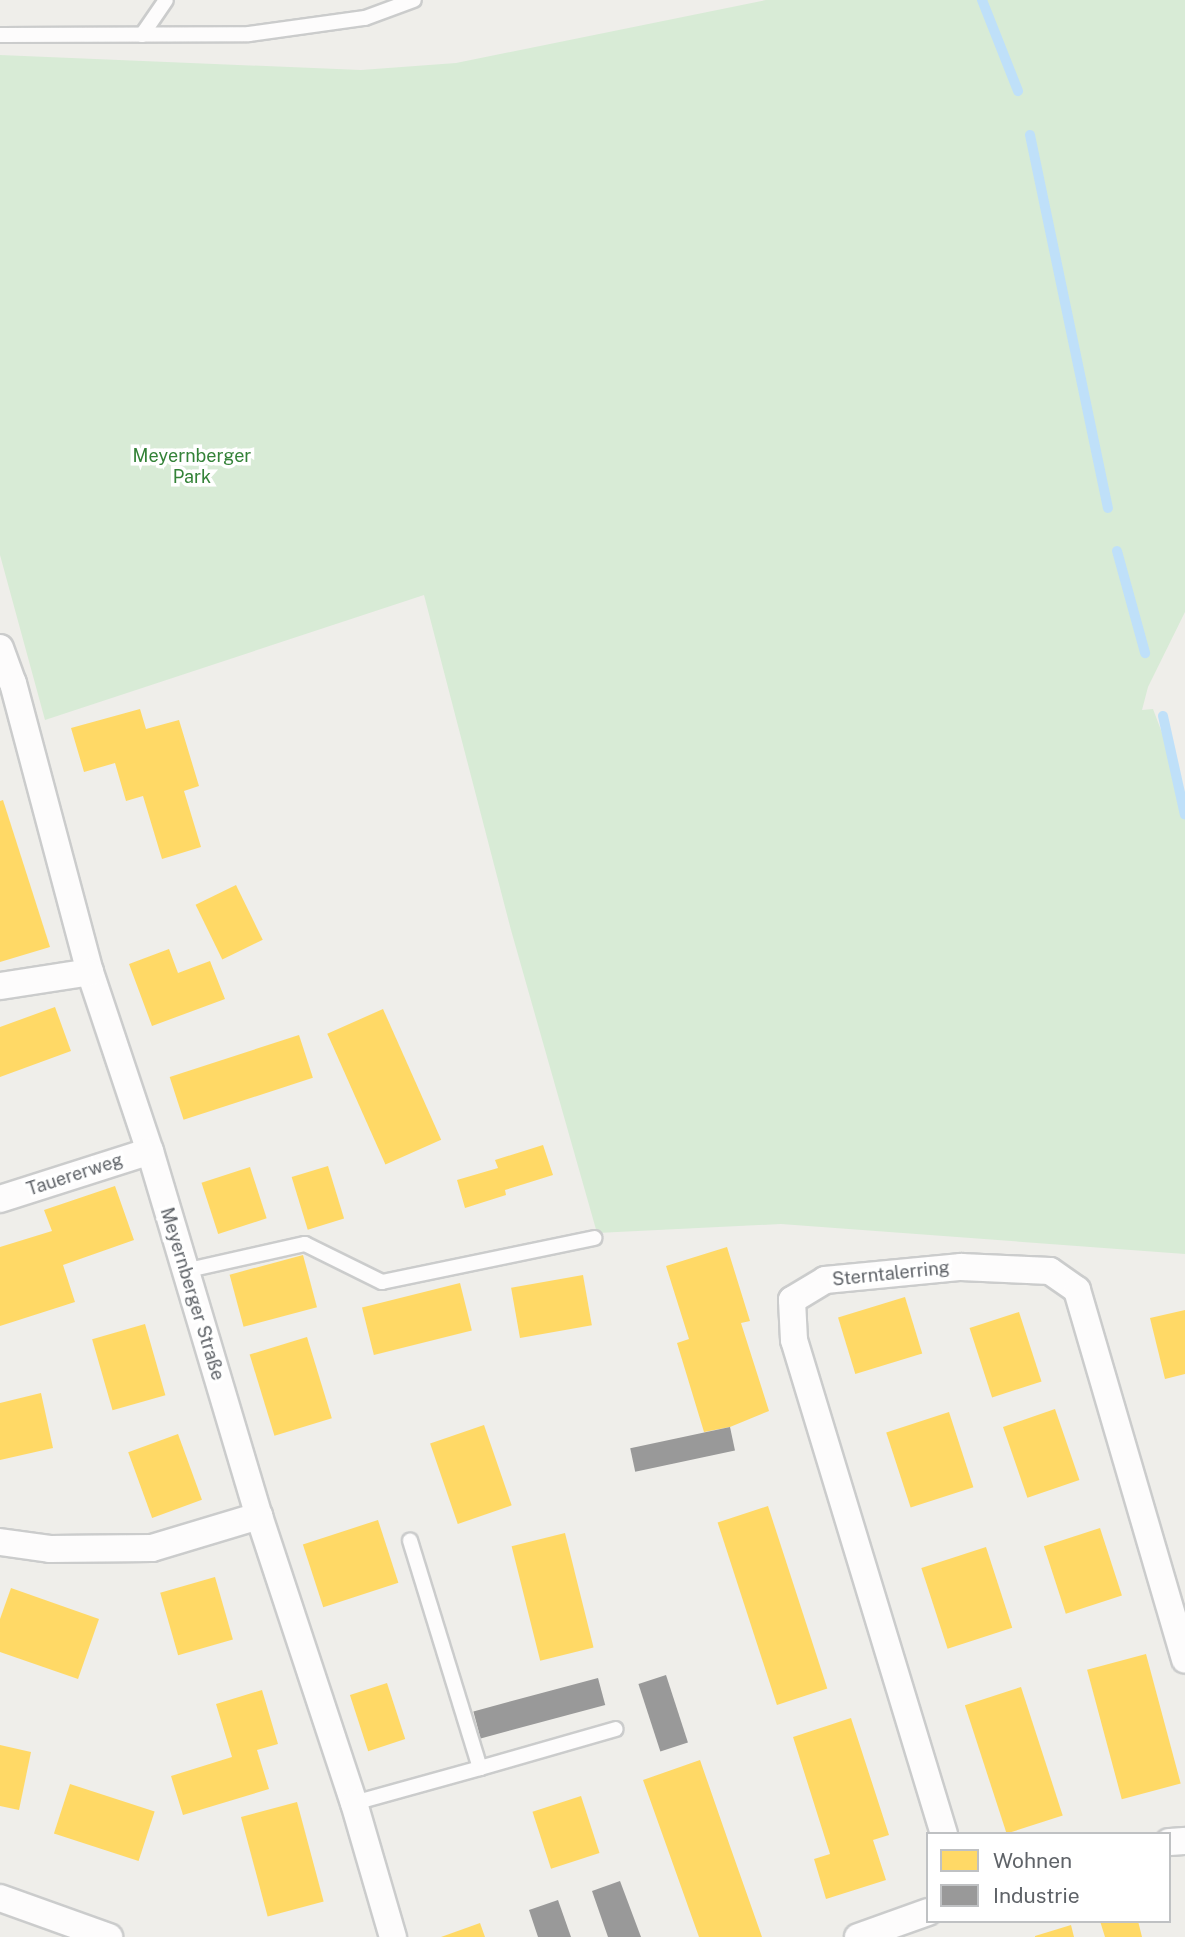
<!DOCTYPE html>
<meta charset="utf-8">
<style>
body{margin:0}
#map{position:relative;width:1185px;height:1937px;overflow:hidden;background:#efeeea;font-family:"Public Sans",sans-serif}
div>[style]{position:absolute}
.green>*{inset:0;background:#d8ebd6}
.homes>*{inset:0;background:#ffd966;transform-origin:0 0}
.industry>*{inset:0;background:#999;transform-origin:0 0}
.stream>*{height:10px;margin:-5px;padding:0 5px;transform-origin:5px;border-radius:5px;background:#bfe0f9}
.roads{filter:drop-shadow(2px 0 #cbcccc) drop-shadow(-2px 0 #cbcccc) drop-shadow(0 2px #cbcccc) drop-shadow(0 -2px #cbcccc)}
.lane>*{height:14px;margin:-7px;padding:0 7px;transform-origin:7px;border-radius:7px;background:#fdfcfc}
.street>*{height:26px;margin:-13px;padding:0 13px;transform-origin:13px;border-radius:13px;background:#fdfcfc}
span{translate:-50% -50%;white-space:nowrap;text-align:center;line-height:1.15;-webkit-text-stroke:7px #fff;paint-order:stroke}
.park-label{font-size:18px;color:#348238}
.street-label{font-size:18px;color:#5f6368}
.legend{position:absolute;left:926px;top:1832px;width:245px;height:91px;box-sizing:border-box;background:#fff;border:2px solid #bfc1c3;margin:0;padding:9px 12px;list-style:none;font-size:21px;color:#5f6368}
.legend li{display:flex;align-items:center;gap:14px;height:35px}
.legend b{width:35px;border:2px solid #bfc1c3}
</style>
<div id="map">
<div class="green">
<i style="clip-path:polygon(766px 0,1185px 0,1185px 612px,1148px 687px,1142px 710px,1153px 709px,1185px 793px,1185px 1254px,781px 1224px,597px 1233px,511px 930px,424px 595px,45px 720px,0 555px,0 55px,361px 70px,456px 63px)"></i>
</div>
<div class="homes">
<i style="clip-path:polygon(140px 709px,146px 729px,179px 720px,199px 786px,184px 791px,201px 847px,162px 859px,143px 796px,126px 801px,115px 763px,84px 772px,71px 728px)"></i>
<i style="clip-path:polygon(3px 800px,50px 947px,0 962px,0 801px)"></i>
<i style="left:236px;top:885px;width:61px;height:45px;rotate:64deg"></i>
<i style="clip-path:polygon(169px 949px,178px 973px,210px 961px,225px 999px,152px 1026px,129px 964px)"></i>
<i style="clip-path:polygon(55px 1007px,71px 1051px,0 1077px,0 1027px)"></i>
<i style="left:383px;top:1009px;width:143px;height:61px;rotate:66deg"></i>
<i style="left:299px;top:1035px;width:45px;height:136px;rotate:72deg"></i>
<i style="clip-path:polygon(543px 1145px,553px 1175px,505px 1190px,506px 1195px,465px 1208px,457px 1180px,498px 1168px,495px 1160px)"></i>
<i style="left:328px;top:1166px;width:55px;height:38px;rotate:73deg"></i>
<i style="left:250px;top:1167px;width:54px;height:51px;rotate:72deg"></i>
<i style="clip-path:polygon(115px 1186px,134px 1240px,63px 1265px,75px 1302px,0 1326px,0 1247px,52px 1231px,44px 1210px)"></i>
<i style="clip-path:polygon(727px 1247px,750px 1321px,741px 1323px,769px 1411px,730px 1427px,704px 1432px,677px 1343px,689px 1339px,666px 1266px)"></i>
<i style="left:303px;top:1255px;width:54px;height:76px;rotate:75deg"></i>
<i style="left:583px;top:1275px;width:51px;height:73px;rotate:80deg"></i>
<i style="left:460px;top:1283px;width:49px;height:101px;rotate:76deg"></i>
<i style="left:905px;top:1297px;width:59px;height:70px;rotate:73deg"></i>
<i style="clip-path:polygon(1185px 1310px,1185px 1374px,1165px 1379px,1150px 1318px)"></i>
<i style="left:1019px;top:1312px;width:73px;height:52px;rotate:72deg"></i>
<i style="left:145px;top:1324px;width:74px;height:55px;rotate:74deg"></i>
<i style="left:307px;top:1337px;width:85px;height:60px;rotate:73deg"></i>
<i style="clip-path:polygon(41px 1393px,53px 1448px,0 1460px,0 1403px)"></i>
<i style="left:1055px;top:1409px;width:75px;height:55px;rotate:71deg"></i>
<i style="left:949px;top:1412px;width:79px;height:66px;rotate:72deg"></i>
<i style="left:484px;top:1425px;width:85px;height:57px;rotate:71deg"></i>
<i style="left:178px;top:1434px;width:70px;height:53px;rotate:70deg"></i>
<i style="left:768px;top:1506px;width:192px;height:53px;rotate:72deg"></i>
<i style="left:378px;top:1520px;width:66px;height:79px;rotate:72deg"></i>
<i style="left:1100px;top:1528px;width:71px;height:59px;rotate:72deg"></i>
<i style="left:565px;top:1533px;width:118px;height:55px;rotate:76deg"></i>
<i style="left:986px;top:1547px;width:85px;height:68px;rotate:72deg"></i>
<i style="left:215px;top:1577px;width:65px;height:57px;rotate:74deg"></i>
<i style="clip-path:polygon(11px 1588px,99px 1619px,78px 1679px,0 1652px,0 1619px)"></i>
<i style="left:1146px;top:1654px;width:134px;height:61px;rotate:75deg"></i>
<i style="left:387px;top:1683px;width:59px;height:39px;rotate:72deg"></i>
<i style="left:1021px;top:1687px;width:135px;height:59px;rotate:72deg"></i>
<i style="clip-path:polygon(262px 1690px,278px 1744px,257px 1750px,269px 1789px,183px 1815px,171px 1776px,232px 1757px,216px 1704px)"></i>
<i style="clip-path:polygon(851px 1718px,889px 1835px,873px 1840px,886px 1880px,826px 1899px,814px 1859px,830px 1854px,793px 1737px)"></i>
<i style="clip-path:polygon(0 1745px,31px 1752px,19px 1810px,0 1806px)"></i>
<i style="clip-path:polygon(700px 1760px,731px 1849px,762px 1937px,699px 1937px,643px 1780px)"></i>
<i style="left:70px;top:1784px;width:89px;height:52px;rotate:18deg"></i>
<i style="left:581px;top:1796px;width:60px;height:51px;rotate:72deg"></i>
<i style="left:297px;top:1802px;width:103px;height:58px;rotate:75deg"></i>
<i style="clip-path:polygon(1100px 1921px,1138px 1921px,1142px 1937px,1105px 1937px)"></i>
<i style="clip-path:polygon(480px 1923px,485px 1937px,441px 1937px)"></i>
<i style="clip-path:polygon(1071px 1925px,1074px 1937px,1035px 1937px,1035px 1936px)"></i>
</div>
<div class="industry">
<i style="left:730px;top:1427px;width:24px;height:102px;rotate:78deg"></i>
<i style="left:666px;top:1675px;width:71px;height:29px;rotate:72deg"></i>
<i style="left:598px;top:1678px;width:28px;height:129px;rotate:75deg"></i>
<i style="clip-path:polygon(620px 1881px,641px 1937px,608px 1937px,592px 1891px)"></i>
<i style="clip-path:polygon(558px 1900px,571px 1937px,538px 1937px,529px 1910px)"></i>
</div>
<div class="stream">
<i style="left:982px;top:0;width:98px;rotate:68.4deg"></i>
<i style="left:1030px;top:135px;width:381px;rotate:78.2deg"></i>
<i style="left:1117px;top:551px;width:106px;rotate:74.6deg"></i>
<i style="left:1163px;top:716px;width:101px;rotate:77.5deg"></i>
</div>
<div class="roads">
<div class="lane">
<i style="left:0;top:35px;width:249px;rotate:-0.2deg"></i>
<i style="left:249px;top:34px;width:117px;rotate:-7.9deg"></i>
<i style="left:365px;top:18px;width:52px;rotate:-20.2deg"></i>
<i style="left:142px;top:35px;width:42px;rotate:-55.6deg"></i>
<i style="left:184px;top:1271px;width:124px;rotate:-12.6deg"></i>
<i style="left:305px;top:1244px;width:86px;rotate:26.3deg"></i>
<i style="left:382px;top:1282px;width:217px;rotate:-11.7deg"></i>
<i style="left:480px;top:1768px;width:141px;rotate:-16deg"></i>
<i style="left:354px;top:1803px;width:131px;rotate:-15.5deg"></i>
<i style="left:480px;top:1768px;width:238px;rotate:-107.1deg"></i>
</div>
<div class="street">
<i style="left:0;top:648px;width:37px;rotate:70deg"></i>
<i style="left:13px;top:683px;width:299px;rotate:75.1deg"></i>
<i style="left:90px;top:972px;width:189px;rotate:71.5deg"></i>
<i style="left:150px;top:1151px;width:381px;rotate:73.4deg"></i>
<i style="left:259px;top:1516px;width:302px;rotate:71.7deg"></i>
<i style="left:354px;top:1803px;width:140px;rotate:73.8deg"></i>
<i style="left:0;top:986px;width:91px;rotate:-8.8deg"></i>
<i style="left:0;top:1199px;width:157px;rotate:-17.7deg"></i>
<i style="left:0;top:1542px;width:50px;rotate:8deg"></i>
<i style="left:50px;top:1549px;width:102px;rotate:-0.6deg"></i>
<i style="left:152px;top:1548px;width:112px;rotate:-16.7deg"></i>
<i style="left:944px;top:1834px;width:516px;rotate:-106.89deg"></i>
<i style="left:794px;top:1340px;width:40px;rotate:-92.9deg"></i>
<i style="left:792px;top:1300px;width:39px;rotate:-31deg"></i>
<i style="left:825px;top:1280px;width:137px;rotate:-5.5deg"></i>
<i style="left:961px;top:1267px;width:89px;rotate:2.6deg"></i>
<i style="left:1050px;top:1271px;width:33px;rotate:35deg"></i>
<i style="left:1077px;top:1290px;width:385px;rotate:73.7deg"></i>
<i style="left:1169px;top:1842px;width:16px;rotate:-4deg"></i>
<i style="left:0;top:1898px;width:116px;rotate:19.7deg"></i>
<i style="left:858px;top:1937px;width:74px;rotate:-19.7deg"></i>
</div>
</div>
<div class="park-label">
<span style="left:192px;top:467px">Meyernberger<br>Park</span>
</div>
<div class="street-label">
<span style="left:75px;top:1175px;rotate:-18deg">Tauererweg</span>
<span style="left:891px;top:1274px;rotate:-6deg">Sterntalerring</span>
<span style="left:192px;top:1294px;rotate:73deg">Meyernberger Straße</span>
</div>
<ul class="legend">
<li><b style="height:19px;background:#ffd966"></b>Wohnen</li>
<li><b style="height:19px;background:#999"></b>Industrie</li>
</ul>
</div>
